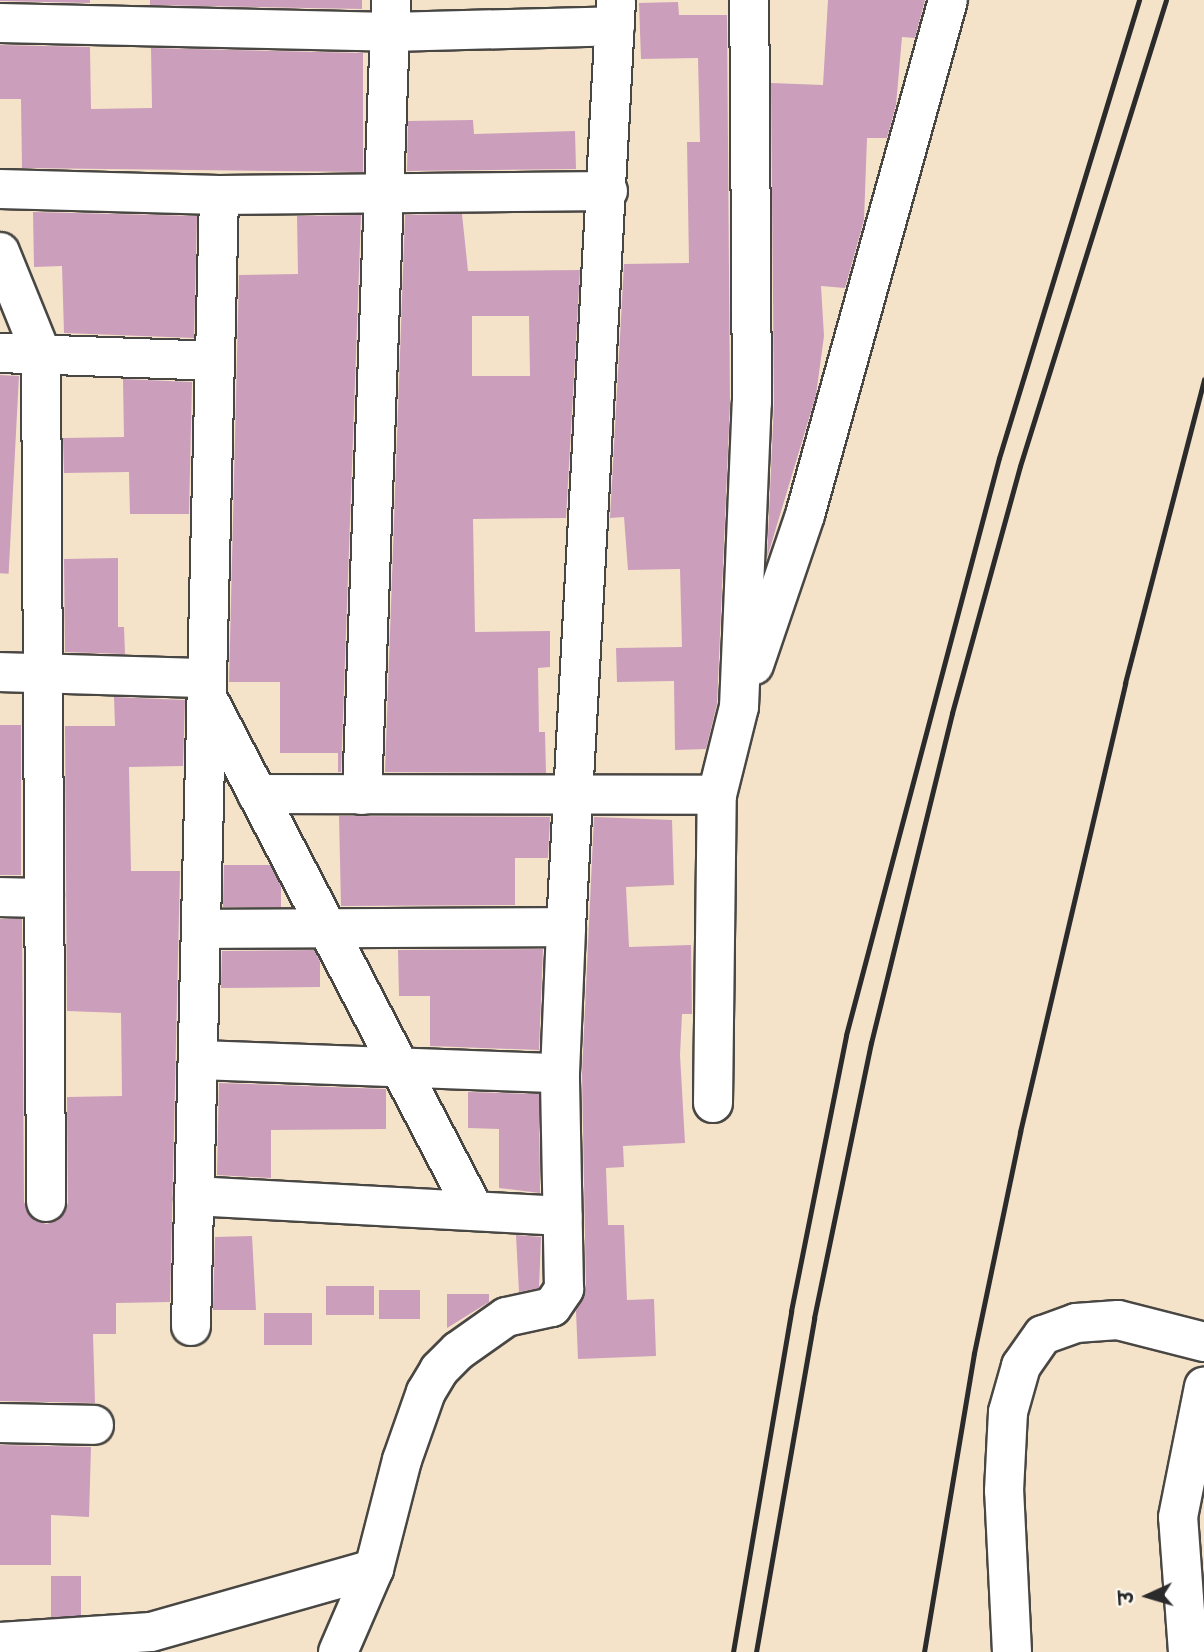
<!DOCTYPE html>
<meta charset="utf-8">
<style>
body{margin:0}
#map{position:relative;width:1204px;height:1652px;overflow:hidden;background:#f5e3c9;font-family:"Comic Neue","Playpen Sans Deva",sans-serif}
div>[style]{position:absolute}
.building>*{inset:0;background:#cb9ebb;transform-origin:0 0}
.roads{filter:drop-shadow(2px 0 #494743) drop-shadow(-2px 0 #494743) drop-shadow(0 2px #494743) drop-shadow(0 -2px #494743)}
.minor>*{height:38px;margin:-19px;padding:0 19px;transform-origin:19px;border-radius:19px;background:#fff}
.rail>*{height:5px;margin:-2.5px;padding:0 2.5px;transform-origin:2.5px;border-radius:2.5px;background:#2b2b2b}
span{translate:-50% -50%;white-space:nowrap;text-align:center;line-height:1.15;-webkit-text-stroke:5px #fbf7ec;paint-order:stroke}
.north{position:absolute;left:1113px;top:1561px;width:70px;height:70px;-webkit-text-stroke:5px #fbf7ec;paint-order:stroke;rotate:266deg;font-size:19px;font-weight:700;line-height:28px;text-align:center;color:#2b2b2b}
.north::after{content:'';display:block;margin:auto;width:24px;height:32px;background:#2b2b2b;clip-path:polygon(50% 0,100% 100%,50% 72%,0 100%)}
</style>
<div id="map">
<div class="building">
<i style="clip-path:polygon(0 0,90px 0,90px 3px,0 1px)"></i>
<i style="clip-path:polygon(150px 0,362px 0,362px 9px,150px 5px)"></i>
<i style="clip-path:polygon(828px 0,925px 0,915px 38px,902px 37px,896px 105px,887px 138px,867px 138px,864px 220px,845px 288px,821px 286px,824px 336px,816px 395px,767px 558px,774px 403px,771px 83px,823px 85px)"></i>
<i style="clip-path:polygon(678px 2px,679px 15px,727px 15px,730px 403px,717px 704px,706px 749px,675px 750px,674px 681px,617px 682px,616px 648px,682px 647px,680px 569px,628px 570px,624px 517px,610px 518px,624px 264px,689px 263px,687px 142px,700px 142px,698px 58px,641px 59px,639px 3px)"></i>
<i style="clip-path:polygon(0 45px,90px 47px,91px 109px,152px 108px,151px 48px,363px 53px,363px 172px,22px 168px,21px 99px,0 99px)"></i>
<i style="clip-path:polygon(473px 120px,474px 134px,575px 131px,576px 169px,407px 171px,408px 121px)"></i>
<i style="clip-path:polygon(33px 212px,197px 216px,194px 338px,64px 333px,62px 266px,34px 267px)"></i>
<i style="clip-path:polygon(evenodd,462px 214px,468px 271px,580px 270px,566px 518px,473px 519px,475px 632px,550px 631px,550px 667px,538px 668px,539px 732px,545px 732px,546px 773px,385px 772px,405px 215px,462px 214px,472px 316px,529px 316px,530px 376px,472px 376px,472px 316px)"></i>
<i style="clip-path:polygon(361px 215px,341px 772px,338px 772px,338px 753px,280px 753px,280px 682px,229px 682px,239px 275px,298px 274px,297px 216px)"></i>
<i style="left:0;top:375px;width:19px;height:198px;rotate:3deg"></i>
<i style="clip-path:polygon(123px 379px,192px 382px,189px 514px,130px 514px,129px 472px,64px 473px,63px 438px,124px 437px)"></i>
<i style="clip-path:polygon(118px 558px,118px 627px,124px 627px,125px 654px,65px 652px,64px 559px)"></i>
<i style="clip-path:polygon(114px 697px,185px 700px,183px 766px,129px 767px,131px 871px,180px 871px,170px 1302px,116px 1303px,116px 1334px,93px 1334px,95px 1403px,0 1401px,0 919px,22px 919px,24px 1202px,35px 1221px,47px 1224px,58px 1220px,68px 1203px,67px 1097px,122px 1096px,121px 1013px,67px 1011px,65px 726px,115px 726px)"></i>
<i style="left:0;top:725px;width:21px;height:150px"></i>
<i style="clip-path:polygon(339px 816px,550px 817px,548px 858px,515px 858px,515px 905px,341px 906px)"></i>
<i style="clip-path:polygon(594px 817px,672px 820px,674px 885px,626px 887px,629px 947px,691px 945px,692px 1014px,682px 1014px,680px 1055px,685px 1143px,623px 1146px,624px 1167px,606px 1168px,608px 1225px,624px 1225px,627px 1300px,654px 1299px,656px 1356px,578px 1359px,576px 1311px,586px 1289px,582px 1073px)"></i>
<i style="clip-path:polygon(224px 865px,270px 865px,281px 886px,281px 907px,223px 907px)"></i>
<i style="clip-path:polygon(543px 949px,539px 1050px,430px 1046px,430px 996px,399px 996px,398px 950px)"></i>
<i style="clip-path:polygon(314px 950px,320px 961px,320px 987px,221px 988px,222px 951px)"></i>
<i style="clip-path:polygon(219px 1083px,386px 1089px,386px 1129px,271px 1130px,271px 1178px,217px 1175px)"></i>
<i style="clip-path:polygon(468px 1092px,539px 1094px,540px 1193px,499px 1188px,499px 1129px,468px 1128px)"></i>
<i style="clip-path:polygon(516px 1235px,541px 1237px,539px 1288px,519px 1292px)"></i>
<i style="clip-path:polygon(252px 1236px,256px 1310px,213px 1310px,215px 1237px)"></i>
<i style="left:326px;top:1286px;width:48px;height:29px"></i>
<i style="left:379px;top:1290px;width:41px;height:29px"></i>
<i style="clip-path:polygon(447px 1294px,489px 1294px,489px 1302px,447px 1328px)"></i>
<i style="left:312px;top:1313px;width:32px;height:48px;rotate:90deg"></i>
<i style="clip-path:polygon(0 1445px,91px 1447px,89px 1517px,51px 1515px,51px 1565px,0 1565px)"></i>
<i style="left:51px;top:1576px;width:30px;height:41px"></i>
</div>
<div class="roads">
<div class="minor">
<i style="left:0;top:23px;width:391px;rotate:1.3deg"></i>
<i style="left:391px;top:32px;width:224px;rotate:-1.5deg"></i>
<i style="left:0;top:189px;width:219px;rotate:1.6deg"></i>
<i style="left:219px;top:195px;width:389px;rotate:-0.6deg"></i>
<i style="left:0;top:252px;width:109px;rotate:67.9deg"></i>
<i style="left:41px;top:353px;width:849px;rotate:89.66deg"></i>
<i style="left:0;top:353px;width:214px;rotate:2.1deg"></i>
<i style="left:754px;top:665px;width:158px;rotate:-71.2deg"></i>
<i style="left:805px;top:515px;width:534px;rotate:-74.48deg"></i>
<i style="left:0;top:672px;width:207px;rotate:1.7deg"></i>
<i style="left:210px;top:703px;width:572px;rotate:62.49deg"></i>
<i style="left:257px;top:794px;width:460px;rotate:0.1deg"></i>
<i style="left:362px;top:795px;width:796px;rotate:-87.91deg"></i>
<i style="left:0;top:897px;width:44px;rotate:1.3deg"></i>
<i style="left:201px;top:929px;width:365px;rotate:-0.3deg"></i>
<i style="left:198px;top:1060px;width:362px;rotate:2.1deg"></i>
<i style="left:713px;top:1103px;width:308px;rotate:-89.3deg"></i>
<i style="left:717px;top:795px;width:91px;rotate:-76deg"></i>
<i style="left:739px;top:707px;width:304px;rotate:-87.6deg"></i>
<i style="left:752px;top:403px;width:403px;rotate:-90.4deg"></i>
<i style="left:194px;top:1196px;width:369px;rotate:3.1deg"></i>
<i style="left:191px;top:1326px;width:1131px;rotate:-88.58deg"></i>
<i style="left:0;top:1423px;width:94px;rotate:1.2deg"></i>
<i style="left:0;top:1642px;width:151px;rotate:-3.8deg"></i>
<i style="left:151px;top:1632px;width:232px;rotate:-15.8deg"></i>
<i style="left:338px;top:1652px;width:90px;rotate:-66.6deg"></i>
<i style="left:374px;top:1569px;width:113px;rotate:-75.6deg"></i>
<i style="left:402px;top:1460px;width:72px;rotate:-70.6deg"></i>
<i style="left:426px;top:1392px;width:26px;rotate:-59deg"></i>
<i style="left:439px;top:1370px;width:27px;rotate:-45deg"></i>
<i style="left:458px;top:1351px;width:59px;rotate:-35.3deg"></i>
<i style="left:506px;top:1317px;width:47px;rotate:-12.3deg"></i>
<i style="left:552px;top:1307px;width:22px;rotate:-56deg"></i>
<i style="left:564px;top:1289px;width:216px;rotate:-91.1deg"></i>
<i style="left:560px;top:1073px;width:146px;rotate:-87.6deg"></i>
<i style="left:566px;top:927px;width:928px;rotate:-86.91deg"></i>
<i style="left:1012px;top:1652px;width:161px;rotate:-92.8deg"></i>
<i style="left:1004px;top:1491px;width:79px;rotate:-87.1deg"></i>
<i style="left:1008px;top:1412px;width:48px;rotate:-74.2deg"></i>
<i style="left:1021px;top:1366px;width:38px;rotate:-55deg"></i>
<i style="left:1043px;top:1335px;width:35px;rotate:-20deg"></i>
<i style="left:1076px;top:1323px;width:42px;rotate:-4.1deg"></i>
<i style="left:1118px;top:1320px;width:89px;rotate:14.3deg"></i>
<i style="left:1188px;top:1652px;width:135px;rotate:-94.2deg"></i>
<i style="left:1178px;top:1517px;width:133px;rotate:-78.7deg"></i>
</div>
</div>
<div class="rail">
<i style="left:733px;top:1652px;width:346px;rotate:-80.3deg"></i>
<i style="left:791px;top:1311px;width:281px;rotate:-78.7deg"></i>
<i style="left:846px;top:1035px;width:597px;rotate:-75.15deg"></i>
<i style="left:999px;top:458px;width:479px;rotate:-73deg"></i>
<i style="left:756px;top:1652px;width:339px;rotate:-80.1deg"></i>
<i style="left:814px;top:1318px;width:281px;rotate:-78.3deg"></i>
<i style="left:871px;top:1043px;width:340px;rotate:-76.2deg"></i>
<i style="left:952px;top:713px;width:256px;rotate:-74.6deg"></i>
<i style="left:1020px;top:466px;width:488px;rotate:-72.6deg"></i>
<i style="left:924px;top:1652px;width:303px;rotate:-80.5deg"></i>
<i style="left:974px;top:1353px;width:226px;rotate:-78.2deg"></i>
<i style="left:1020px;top:1132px;width:461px;rotate:-76.8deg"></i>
<i style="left:1125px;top:683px;width:314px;rotate:-75.4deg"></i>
</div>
<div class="north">उ</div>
</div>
